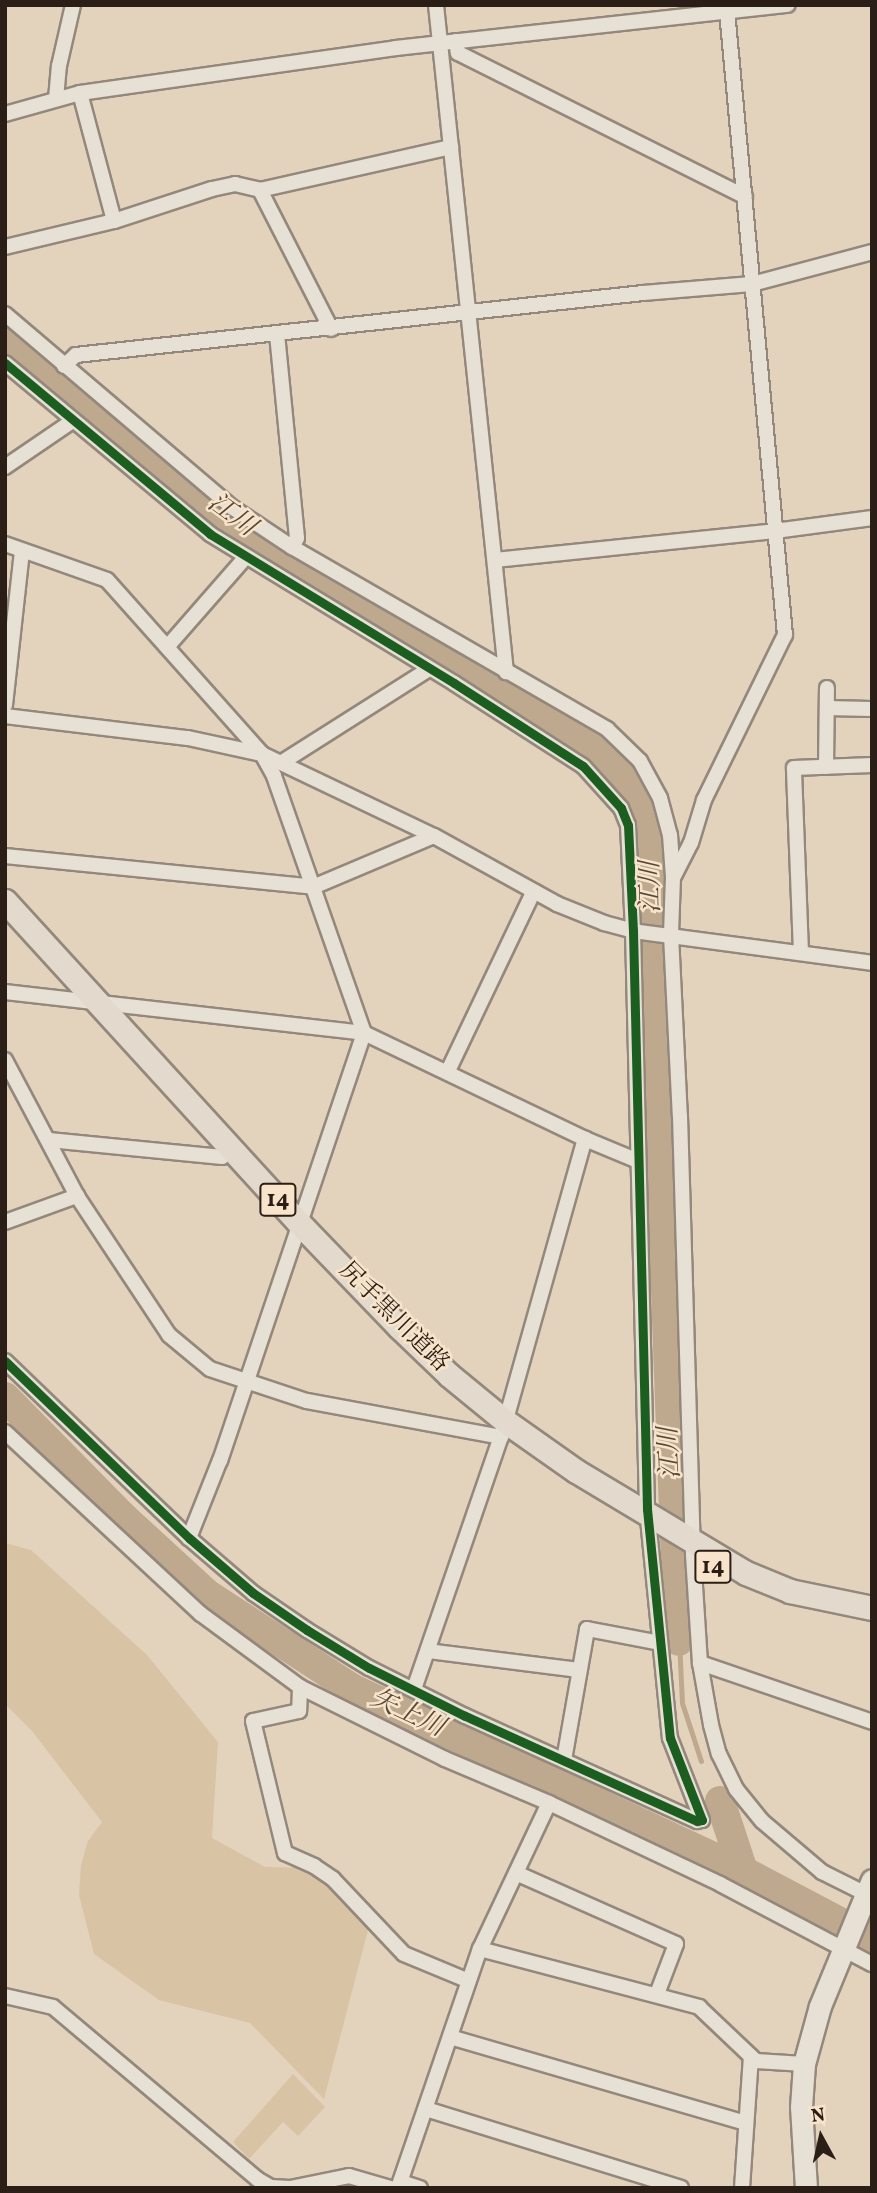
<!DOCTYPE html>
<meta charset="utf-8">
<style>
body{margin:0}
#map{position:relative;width:877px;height:2193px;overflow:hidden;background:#e3d2bc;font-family:Vollkorn,"Noto Serif JP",serif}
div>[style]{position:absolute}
.green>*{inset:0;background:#d9c3a5}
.stream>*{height:5px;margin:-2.5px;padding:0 2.5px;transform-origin:2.5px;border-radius:2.5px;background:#bea98e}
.river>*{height:30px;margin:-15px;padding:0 15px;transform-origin:15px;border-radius:15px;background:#bea98e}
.roads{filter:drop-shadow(2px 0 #93887b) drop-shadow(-2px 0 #93887b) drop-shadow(0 2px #93887b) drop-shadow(0 -2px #93887b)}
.street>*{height:14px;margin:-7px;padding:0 7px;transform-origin:7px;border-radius:7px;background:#e7e0d5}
.secondary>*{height:21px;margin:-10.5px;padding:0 10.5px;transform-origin:10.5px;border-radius:10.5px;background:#e7e0d5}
.primary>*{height:23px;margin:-11.5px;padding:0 11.5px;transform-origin:11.5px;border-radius:11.5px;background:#e3dacd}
.cycleway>*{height:9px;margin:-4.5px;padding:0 4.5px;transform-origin:4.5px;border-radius:4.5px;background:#1b5e20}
span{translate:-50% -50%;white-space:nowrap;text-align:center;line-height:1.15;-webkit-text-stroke:5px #f7e4ca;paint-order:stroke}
.shield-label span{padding:2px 5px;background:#f7e4ca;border:2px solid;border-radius:5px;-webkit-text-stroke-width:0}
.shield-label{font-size:23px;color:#2a1e16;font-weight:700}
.street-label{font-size:24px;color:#2a1e16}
.water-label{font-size:26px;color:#584839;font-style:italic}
.frame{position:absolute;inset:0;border:7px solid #2a1e16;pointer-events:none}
.north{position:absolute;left:786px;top:2102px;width:70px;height:70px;-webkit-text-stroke:5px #f7e4ca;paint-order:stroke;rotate:352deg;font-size:19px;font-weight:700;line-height:28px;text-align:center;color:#2a1e16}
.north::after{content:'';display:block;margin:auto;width:24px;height:32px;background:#2a1e16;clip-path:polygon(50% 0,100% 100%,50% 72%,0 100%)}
</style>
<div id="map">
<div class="green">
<i style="clip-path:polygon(5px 1543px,31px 1550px,147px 1655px,218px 1742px,212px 1838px,265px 1867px,310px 1868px,368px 1930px,324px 2099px,250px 2023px,159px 2000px,94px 1954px,79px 1895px,81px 1865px,88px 1841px,102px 1822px,32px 1731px,5px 1704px)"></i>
<i style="clip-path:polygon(293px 2074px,325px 2107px,298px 2136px,283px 2122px,249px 2159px,233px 2142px)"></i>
</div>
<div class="stream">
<i style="left:679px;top:1641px;width:62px;rotate:87.2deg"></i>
<i style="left:682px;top:1703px;width:61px;rotate:71.9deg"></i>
</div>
<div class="river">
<i style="left:5px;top:334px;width:162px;rotate:40.5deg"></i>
<i style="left:128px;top:439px;width:130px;rotate:38.1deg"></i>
<i style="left:230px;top:519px;width:416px;rotate:31.9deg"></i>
<i style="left:583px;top:739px;width:51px;rotate:43.4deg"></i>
<i style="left:620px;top:774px;width:25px;rotate:50deg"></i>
<i style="left:636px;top:793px;width:69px;rotate:75deg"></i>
<i style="left:654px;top:860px;width:44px;rotate:87.4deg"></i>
<i style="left:656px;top:904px;width:98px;rotate:93.5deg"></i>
<i style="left:650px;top:1002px;width:208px;rotate:86.4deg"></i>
<i style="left:663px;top:1210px;width:431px;rotate:87.9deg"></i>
<i style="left:5px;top:1397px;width:167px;rotate:45.5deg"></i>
<i style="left:122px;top:1516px;width:115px;rotate:42.5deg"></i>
<i style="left:207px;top:1594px;width:172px;rotate:33.1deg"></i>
<i style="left:351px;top:1688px;width:433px;rotate:25deg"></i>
<i style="left:743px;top:1871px;width:146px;rotate:27.8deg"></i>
<i style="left:720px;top:1801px;width:74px;rotate:71.8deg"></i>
</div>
<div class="roads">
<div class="street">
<i style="left:436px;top:5px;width:671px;rotate:84.01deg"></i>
<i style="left:456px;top:41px;width:12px;rotate:81deg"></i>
<i style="left:458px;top:53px;width:321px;rotate:26.6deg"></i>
<i style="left:80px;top:93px;width:132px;rotate:75.1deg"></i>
<i style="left:56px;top:99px;width:33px;rotate:-85deg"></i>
<i style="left:59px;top:66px;width:63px;rotate:-77.1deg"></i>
<i style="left:5px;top:114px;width:78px;rotate:-15.6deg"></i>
<i style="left:80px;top:93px;width:319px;rotate:-8.1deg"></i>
<i style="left:396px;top:48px;width:394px;rotate:-6.3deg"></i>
<i style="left:260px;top:190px;width:156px;rotate:62.9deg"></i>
<i style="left:5px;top:247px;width:112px;rotate:-13.4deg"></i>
<i style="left:114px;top:221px;width:103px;rotate:-18.1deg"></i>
<i style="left:212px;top:189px;width:24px;rotate:-12deg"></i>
<i style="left:235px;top:184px;width:26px;rotate:13deg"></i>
<i style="left:260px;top:190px;width:196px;rotate:-12.7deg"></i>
<i style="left:5px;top:314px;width:299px;rotate:40.4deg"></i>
<i style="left:233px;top:508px;width:71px;rotate:33.5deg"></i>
<i style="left:292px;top:547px;width:364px;rotate:30deg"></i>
<i style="left:607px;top:729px;width:46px;rotate:44.1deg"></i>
<i style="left:640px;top:761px;width:42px;rotate:61.6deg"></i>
<i style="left:660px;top:798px;width:38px;rotate:75deg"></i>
<i style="left:670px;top:835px;width:42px;rotate:85.9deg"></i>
<i style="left:673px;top:877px;width:58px;rotate:92deg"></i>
<i style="left:671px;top:935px;width:181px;rotate:87.2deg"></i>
<i style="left:680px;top:1116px;width:439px;rotate:88.3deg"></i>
<i style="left:693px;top:1555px;width:108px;rotate:86.3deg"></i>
<i style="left:700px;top:1663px;width:63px;rotate:79.9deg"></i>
<i style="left:711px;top:1725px;width:30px;rotate:75deg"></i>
<i style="left:719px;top:1754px;width:39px;rotate:64deg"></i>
<i style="left:736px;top:1789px;width:41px;rotate:50.9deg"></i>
<i style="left:762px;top:1821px;width:79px;rotate:40.4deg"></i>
<i style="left:822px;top:1872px;width:56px;rotate:26.6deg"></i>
<i style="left:277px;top:334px;width:205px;rotate:84.4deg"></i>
<i style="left:297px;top:538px;width:10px;rotate:119deg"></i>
<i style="left:5px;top:363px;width:267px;rotate:39.8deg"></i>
<i style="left:210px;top:534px;width:286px;rotate:31.4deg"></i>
<i style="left:454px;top:683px;width:153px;rotate:32.8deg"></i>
<i style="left:583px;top:766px;width:57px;rotate:47.9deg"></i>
<i style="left:621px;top:808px;width:18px;rotate:68deg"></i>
<i style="left:628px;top:825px;width:106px;rotate:87.3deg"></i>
<i style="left:633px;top:931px;width:578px;rotate:88.61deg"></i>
<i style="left:647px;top:1509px;width:230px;rotate:84.3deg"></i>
<i style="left:670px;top:1738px;width:88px;rotate:68.7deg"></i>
<i style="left:702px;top:1820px;width:5px;rotate:169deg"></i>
<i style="left:697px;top:1821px;width:255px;rotate:-155.6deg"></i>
<i style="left:465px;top:1716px;width:107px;rotate:-153.4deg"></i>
<i style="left:369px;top:1668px;width:73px;rotate:-148.5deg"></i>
<i style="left:307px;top:1630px;width:65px;rotate:-145.6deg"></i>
<i style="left:253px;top:1593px;width:84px;rotate:-139.3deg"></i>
<i style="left:189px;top:1538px;width:255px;rotate:-136.1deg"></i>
<i style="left:64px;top:366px;width:16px;rotate:-43deg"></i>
<i style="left:76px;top:355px;width:570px;rotate:-6.24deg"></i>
<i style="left:643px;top:293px;width:109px;rotate:-4.7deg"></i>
<i style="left:752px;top:284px;width:124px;rotate:-14.9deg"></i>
<i style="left:5px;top:467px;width:83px;rotate:-34.3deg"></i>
<i style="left:5px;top:544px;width:108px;rotate:19.4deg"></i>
<i style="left:107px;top:580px;width:233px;rotate:48.3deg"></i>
<i style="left:262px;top:754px;width:25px;rotate:61deg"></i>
<i style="left:274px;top:776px;width:272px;rotate:70.7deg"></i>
<i style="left:364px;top:1033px;width:451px;rotate:108.6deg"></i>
<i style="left:220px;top:1460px;width:84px;rotate:111.7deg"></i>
<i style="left:495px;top:560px;width:281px;rotate:-5.9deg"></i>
<i style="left:775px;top:531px;width:98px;rotate:-7.6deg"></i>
<i style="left:168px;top:646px;width:117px;rotate:-48.8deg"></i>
<i style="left:5px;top:705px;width:155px;rotate:-83.7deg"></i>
<i style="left:827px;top:708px;width:44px;rotate:1.3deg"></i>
<i style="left:5px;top:716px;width:184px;rotate:6.9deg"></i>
<i style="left:188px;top:738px;width:76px;rotate:12.2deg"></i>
<i style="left:262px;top:754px;width:191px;rotate:25.5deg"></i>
<i style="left:434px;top:836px;width:141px;rotate:28.9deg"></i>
<i style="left:557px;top:904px;width:51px;rotate:22deg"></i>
<i style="left:604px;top:923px;width:30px;rotate:15deg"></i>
<i style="left:633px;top:931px;width:241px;rotate:7.6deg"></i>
<i style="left:284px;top:761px;width:172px;rotate:-32.4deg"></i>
<i style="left:826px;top:767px;width:79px;rotate:-89.3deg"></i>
<i style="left:5px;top:856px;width:310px;rotate:5.7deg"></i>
<i style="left:313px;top:887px;width:131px;rotate:-22.9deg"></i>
<i style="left:674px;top:876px;width:37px;rotate:-63deg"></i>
<i style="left:691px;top:843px;width:45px;rotate:-73.2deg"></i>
<i style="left:704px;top:800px;width:184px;rotate:-63.9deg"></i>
<i style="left:785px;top:635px;width:627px;rotate:-95.31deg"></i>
<i style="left:801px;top:953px;width:185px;rotate:-92.2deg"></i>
<i style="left:794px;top:768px;width:78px;rotate:-2.2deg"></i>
<i style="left:5px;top:992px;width:361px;rotate:6.5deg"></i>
<i style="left:364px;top:1033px;width:245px;rotate:25.6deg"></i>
<i style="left:585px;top:1139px;width:57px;rotate:22.5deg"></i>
<i style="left:5px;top:1060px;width:154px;rotate:62.1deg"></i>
<i style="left:77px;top:1196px;width:167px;rotate:56.5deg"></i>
<i style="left:169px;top:1335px;width:53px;rotate:39.7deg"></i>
<i style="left:210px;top:1369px;width:102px;rotate:18.3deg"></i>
<i style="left:307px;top:1401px;width:197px;rotate:10.5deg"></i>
<i style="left:448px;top:1071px;width:199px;rotate:-64.5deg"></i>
<i style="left:49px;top:1140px;width:174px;rotate:5.6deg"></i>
<i style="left:5px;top:1222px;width:77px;rotate:-19.9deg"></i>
<i style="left:5px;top:1432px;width:267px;rotate:42.9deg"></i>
<i style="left:201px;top:1614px;width:123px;rotate:36.4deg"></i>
<i style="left:300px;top:1687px;width:162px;rotate:26.4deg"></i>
<i style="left:445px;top:1759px;width:113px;rotate:22.9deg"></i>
<i style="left:549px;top:1803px;width:189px;rotate:25.3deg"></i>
<i style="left:720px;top:1884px;width:172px;rotate:27.8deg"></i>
<i style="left:428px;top:1651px;width:151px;rotate:7.2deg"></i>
<i style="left:700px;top:1663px;width:182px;rotate:18.9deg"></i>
<i style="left:300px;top:1687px;width:24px;rotate:92deg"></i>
<i style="left:299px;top:1711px;width:47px;rotate:167.7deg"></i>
<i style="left:253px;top:1721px;width:136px;rotate:76.4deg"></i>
<i style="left:285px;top:1853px;width:32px;rotate:24deg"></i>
<i style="left:314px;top:1866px;width:23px;rotate:34deg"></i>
<i style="left:333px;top:1879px;width:103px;rotate:46.6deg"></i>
<i style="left:404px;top:1954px;width:70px;rotate:22.6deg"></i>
<i style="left:414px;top:1689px;width:267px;rotate:-71deg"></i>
<i style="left:501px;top:1437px;width:310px;rotate:-74.3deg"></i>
<i style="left:564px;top:1760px;width:133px;rotate:-80deg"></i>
<i style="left:587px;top:1629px;width:74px;rotate:10.9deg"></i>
<i style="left:516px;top:1873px;width:175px;rotate:23.9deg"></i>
<i style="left:676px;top:1944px;width:53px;rotate:110.8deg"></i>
<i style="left:480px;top:1949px;width:227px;rotate:14.8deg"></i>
<i style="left:699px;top:2007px;width:79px;rotate:43.5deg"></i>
<i style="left:756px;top:2061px;width:48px;rotate:3.6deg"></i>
<i style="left:5px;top:1996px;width:49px;rotate:12.9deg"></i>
<i style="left:53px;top:2007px;width:267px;rotate:40.1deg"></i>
<i style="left:257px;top:2179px;width:16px;rotate:30deg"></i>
<i style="left:271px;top:2187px;width:19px;rotate:3deg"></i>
<i style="left:290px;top:2188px;width:60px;rotate:-11.5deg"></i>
<i style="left:349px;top:2176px;width:43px;rotate:16.3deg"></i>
<i style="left:450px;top:2037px;width:308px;rotate:16.2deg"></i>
<i style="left:426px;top:2109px;width:267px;rotate:17.2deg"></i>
<i style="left:401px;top:2182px;width:20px;rotate:18deg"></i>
<i style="left:398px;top:2188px;width:253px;rotate:-71.1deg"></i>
<i style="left:480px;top:1949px;width:161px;rotate:-64.7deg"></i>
<i style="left:742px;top:2188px;width:132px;rotate:-86.1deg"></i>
</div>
<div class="secondary">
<i style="left:806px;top:2188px;width:81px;rotate:-93.5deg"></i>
<i style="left:801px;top:2107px;width:43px;rotate:-86deg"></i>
<i style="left:804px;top:2064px;width:60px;rotate:-74.6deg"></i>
<i style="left:820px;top:2006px;width:136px;rotate:-67.6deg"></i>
</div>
<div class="primary">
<i style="left:5px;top:901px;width:436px;rotate:47.6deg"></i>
<i style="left:299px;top:1223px;width:144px;rotate:46.1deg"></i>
<i style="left:399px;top:1327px;width:69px;rotate:43.8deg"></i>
<i style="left:449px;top:1375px;width:72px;rotate:39.4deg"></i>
<i style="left:505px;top:1421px;width:87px;rotate:35.2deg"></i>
<i style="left:576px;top:1471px;width:198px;rotate:31deg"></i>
<i style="left:746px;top:1573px;width:48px;rotate:22.2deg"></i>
<i style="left:790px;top:1591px;width:84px;rotate:11.7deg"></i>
</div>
</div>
<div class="cycleway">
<i style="left:5px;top:363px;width:267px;rotate:39.8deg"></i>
<i style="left:210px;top:534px;width:286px;rotate:31.4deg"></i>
<i style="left:454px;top:683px;width:153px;rotate:32.8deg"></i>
<i style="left:583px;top:766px;width:57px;rotate:47.9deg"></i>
<i style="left:621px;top:808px;width:18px;rotate:68deg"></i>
<i style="left:628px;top:825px;width:106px;rotate:87.3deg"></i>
<i style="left:633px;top:931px;width:578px;rotate:88.61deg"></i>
<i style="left:647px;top:1509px;width:230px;rotate:84.3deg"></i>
<i style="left:670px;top:1738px;width:88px;rotate:68.7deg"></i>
<i style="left:702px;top:1820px;width:5px;rotate:169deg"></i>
<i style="left:697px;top:1821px;width:255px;rotate:-155.6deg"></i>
<i style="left:465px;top:1716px;width:107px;rotate:-153.4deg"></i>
<i style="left:369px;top:1668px;width:73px;rotate:-148.5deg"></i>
<i style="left:307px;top:1630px;width:65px;rotate:-145.6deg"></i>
<i style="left:253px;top:1593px;width:84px;rotate:-139.3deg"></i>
<i style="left:189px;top:1538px;width:255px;rotate:-136.1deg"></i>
</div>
<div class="shield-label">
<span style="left:278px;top:1200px">14</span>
<span style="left:713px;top:1567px">14</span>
</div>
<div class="street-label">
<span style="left:393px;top:1318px;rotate:45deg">尻手黒川道路</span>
</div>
<div class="water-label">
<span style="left:231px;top:516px;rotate:36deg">江川</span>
<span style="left:652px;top:887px;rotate:-91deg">江川</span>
<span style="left:671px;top:1453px;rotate:-93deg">江川</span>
<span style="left:407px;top:1714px;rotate:25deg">矢上川</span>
</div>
<div class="frame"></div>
<div class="north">N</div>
</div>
